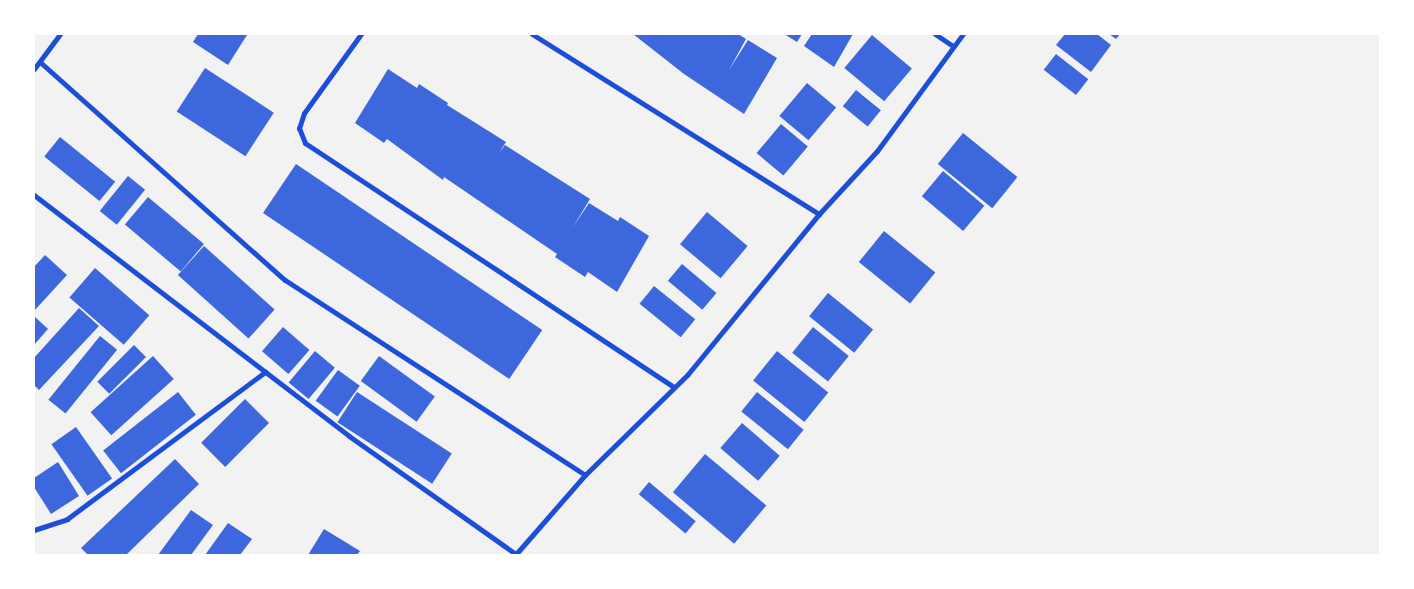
<!DOCTYPE html>
<style>
body{margin:0}
#map{position:relative;width:1414px;height:589px;overflow:hidden;background:#f2f2f2;font-family:"Roboto Condensed",sans-serif}
div>[style]{position:absolute}
.building>*{inset:0;background:#3d67dc;transform-origin:0 0}
.minor>*{height:5px;margin:-2.5px;padding:0 2.5px;transform-origin:2.5px;border-radius:2.5px;background:#1d4ed8}
span{translate:-50% -50%;white-space:nowrap;text-align:center;line-height:1.15;-webkit-text-stroke:4px #fff;paint-order:stroke}
.frame{position:absolute;inset:0;border:35px solid #fff;pointer-events:none}
</style>
<div id="map">
<div class="building">
<i style="clip-path:polygon(198px 34px,245px 34px,247px 35px,228px 65px,193px 42px)"></i>
<i style="clip-path:polygon(633px 34px,738px 34px,746px 39px,729px 70px,748px 40px,777px 58px,744px 114px,684px 74px)"></i>
<i style="clip-path:polygon(784px 34px,802px 34px,797px 42px)"></i>
<i style="clip-path:polygon(812px 34px,853px 34px,834px 67px,804px 46px)"></i>
<i style="clip-path:polygon(1065px 34px,1097px 34px,1111px 45px,1091px 72px,1056px 45px)"></i>
<i style="clip-path:polygon(1109px 34px,1120px 34px,1116px 39px)"></i>
<i style="left:872px;top:35px;width:52px;height:43px;rotate:40deg"></i>
<i style="left:1056px;top:54px;width:41px;height:20px;rotate:38deg"></i>
<i style="left:205px;top:68px;width:82px;height:52px;rotate:33deg"></i>
<i style="clip-path:polygon(388px 69px,417px 88px,419px 84px,448px 103px,447px 105px,506px 142px,499px 153px,505px 145px,590px 199px,573px 227px,589px 203px,618px 221px,620px 217px,649px 236px,617px 292px,588px 272px,585px 277px,555px 257px,557px 254px,444px 177px,443px 180px,387px 139px,384px 143px,355px 123px)"></i>
<i style="left:807px;top:83px;width:38px;height:43px;rotate:40deg"></i>
<i style="left:856px;top:90px;width:32px;height:21px;rotate:39deg"></i>
<i style="left:781px;top:124px;width:35px;height:38px;rotate:40deg"></i>
<i style="left:963px;top:133px;width:70px;height:40px;rotate:39deg"></i>
<i style="left:60px;top:137px;width:71px;height:25px;rotate:39deg"></i>
<i style="left:296px;top:164px;width:297px;height:59px;rotate:34deg"></i>
<i style="left:943px;top:171px;width:54px;height:33px;rotate:40deg"></i>
<i style="left:128px;top:176px;width:22px;height:45px;rotate:39deg"></i>
<i style="left:148px;top:197px;width:73px;height:36px;rotate:40deg"></i>
<i style="left:707px;top:212px;width:53px;height:42px;rotate:40deg"></i>
<i style="left:884px;top:231px;width:66px;height:40px;rotate:39deg"></i>
<i style="left:204px;top:246px;width:95px;height:39px;rotate:42deg"></i>
<i style="clip-path:polygon(45px 255px,67px 275px,34px 311px,34px 267px)"></i>
<i style="left:682px;top:264px;width:45px;height:22px;rotate:40deg"></i>
<i style="left:95px;top:268px;width:72px;height:39px;rotate:41deg"></i>
<i style="left:654px;top:286px;width:53px;height:23px;rotate:39deg"></i>
<i style="left:828px;top:293px;width:58px;height:30px;rotate:39deg"></i>
<i style="clip-path:polygon(79px 308px,99px 326px,39px 390px,34px 385px,34px 358px)"></i>
<i style="clip-path:polygon(34px 316px,48px 329px,34px 345px)"></i>
<i style="left:283px;top:327px;width:35px;height:32px;rotate:41deg"></i>
<i style="left:813px;top:327px;width:46px;height:33px;rotate:39deg"></i>
<i style="left:100px;top:336px;width:22px;height:82px;rotate:39deg"></i>
<i style="left:134px;top:345px;width:17px;height:52px;rotate:45deg"></i>
<i style="left:315px;top:351px;width:26px;height:41px;rotate:40deg"></i>
<i style="left:777px;top:351px;width:66px;height:38px;rotate:39deg"></i>
<i style="left:153px;top:356px;width:31px;height:84px;rotate:48deg"></i>
<i style="left:379px;top:356px;width:69px;height:31px;rotate:36deg"></i>
<i style="left:338px;top:370px;width:27px;height:38px;rotate:36deg"></i>
<i style="left:178px;top:392px;width:29px;height:95px;rotate:52deg"></i>
<i style="left:357px;top:392px;width:113px;height:36px;rotate:33deg"></i>
<i style="left:757px;top:392px;width:60px;height:25px;rotate:39deg"></i>
<i style="left:245px;top:399px;width:34px;height:62px;rotate:45deg"></i>
<i style="left:742px;top:423px;width:50px;height:33px;rotate:41deg"></i>
<i style="left:76px;top:427px;width:63px;height:30px;rotate:55deg"></i>
<i style="left:705px;top:454px;width:80px;height:50px;rotate:40deg"></i>
<i style="clip-path:polygon(175px 459px,199px 484px,126px 555px,88px 555px,81px 548px)"></i>
<i style="clip-path:polygon(58px 462px,79px 496px,51px 514px,34px 487px,34px 478px)"></i>
<i style="left:649px;top:482px;width:61px;height:16px;rotate:40deg"></i>
<i style="clip-path:polygon(191px 510px,213px 525px,191px 555px,158px 555px)"></i>
<i style="clip-path:polygon(228px 523px,252px 539px,240px 555px,205px 555px)"></i>
<i style="clip-path:polygon(324px 529px,360px 551px,357px 555px,308px 555px)"></i>
</div>
<div class="minor">
<i style="left:361px;top:34px;width:97px;rotate:125.8deg"></i>
<i style="left:304px;top:113px;width:16px;rotate:108deg"></i>
<i style="left:299px;top:128px;width:16px;rotate:68deg"></i>
<i style="left:305px;top:143px;width:442px;rotate:33.5deg"></i>
<i style="left:532px;top:34px;width:339px;rotate:32.1deg"></i>
<i style="left:935px;top:34px;width:22px;rotate:34deg"></i>
<i style="left:40px;top:62px;width:328px;rotate:41.7deg"></i>
<i style="left:285px;top:280px;width:358px;rotate:33deg"></i>
<i style="left:585px;top:475px;width:144px;rotate:-44.4deg"></i>
<i style="left:688px;top:374px;width:207px;rotate:-50.7deg"></i>
<i style="left:819px;top:214px;width:86px;rotate:-47.4deg"></i>
<i style="left:877px;top:151px;width:145px;rotate:-53.7deg"></i>
<i style="left:34px;top:69px;width:44px;rotate:-53.4deg"></i>
<i style="left:34px;top:195px;width:397px;rotate:37.4deg"></i>
<i style="left:349px;top:436px;width:206px;rotate:35.3deg"></i>
<i style="left:34px;top:530px;width:35px;rotate:-18deg"></i>
<i style="left:67px;top:519px;width:247px;rotate:-36.6deg"></i>
<i style="left:516px;top:554px;width:105px;rotate:-48.9deg"></i>
</div>
<div class="frame"></div>
</div>
